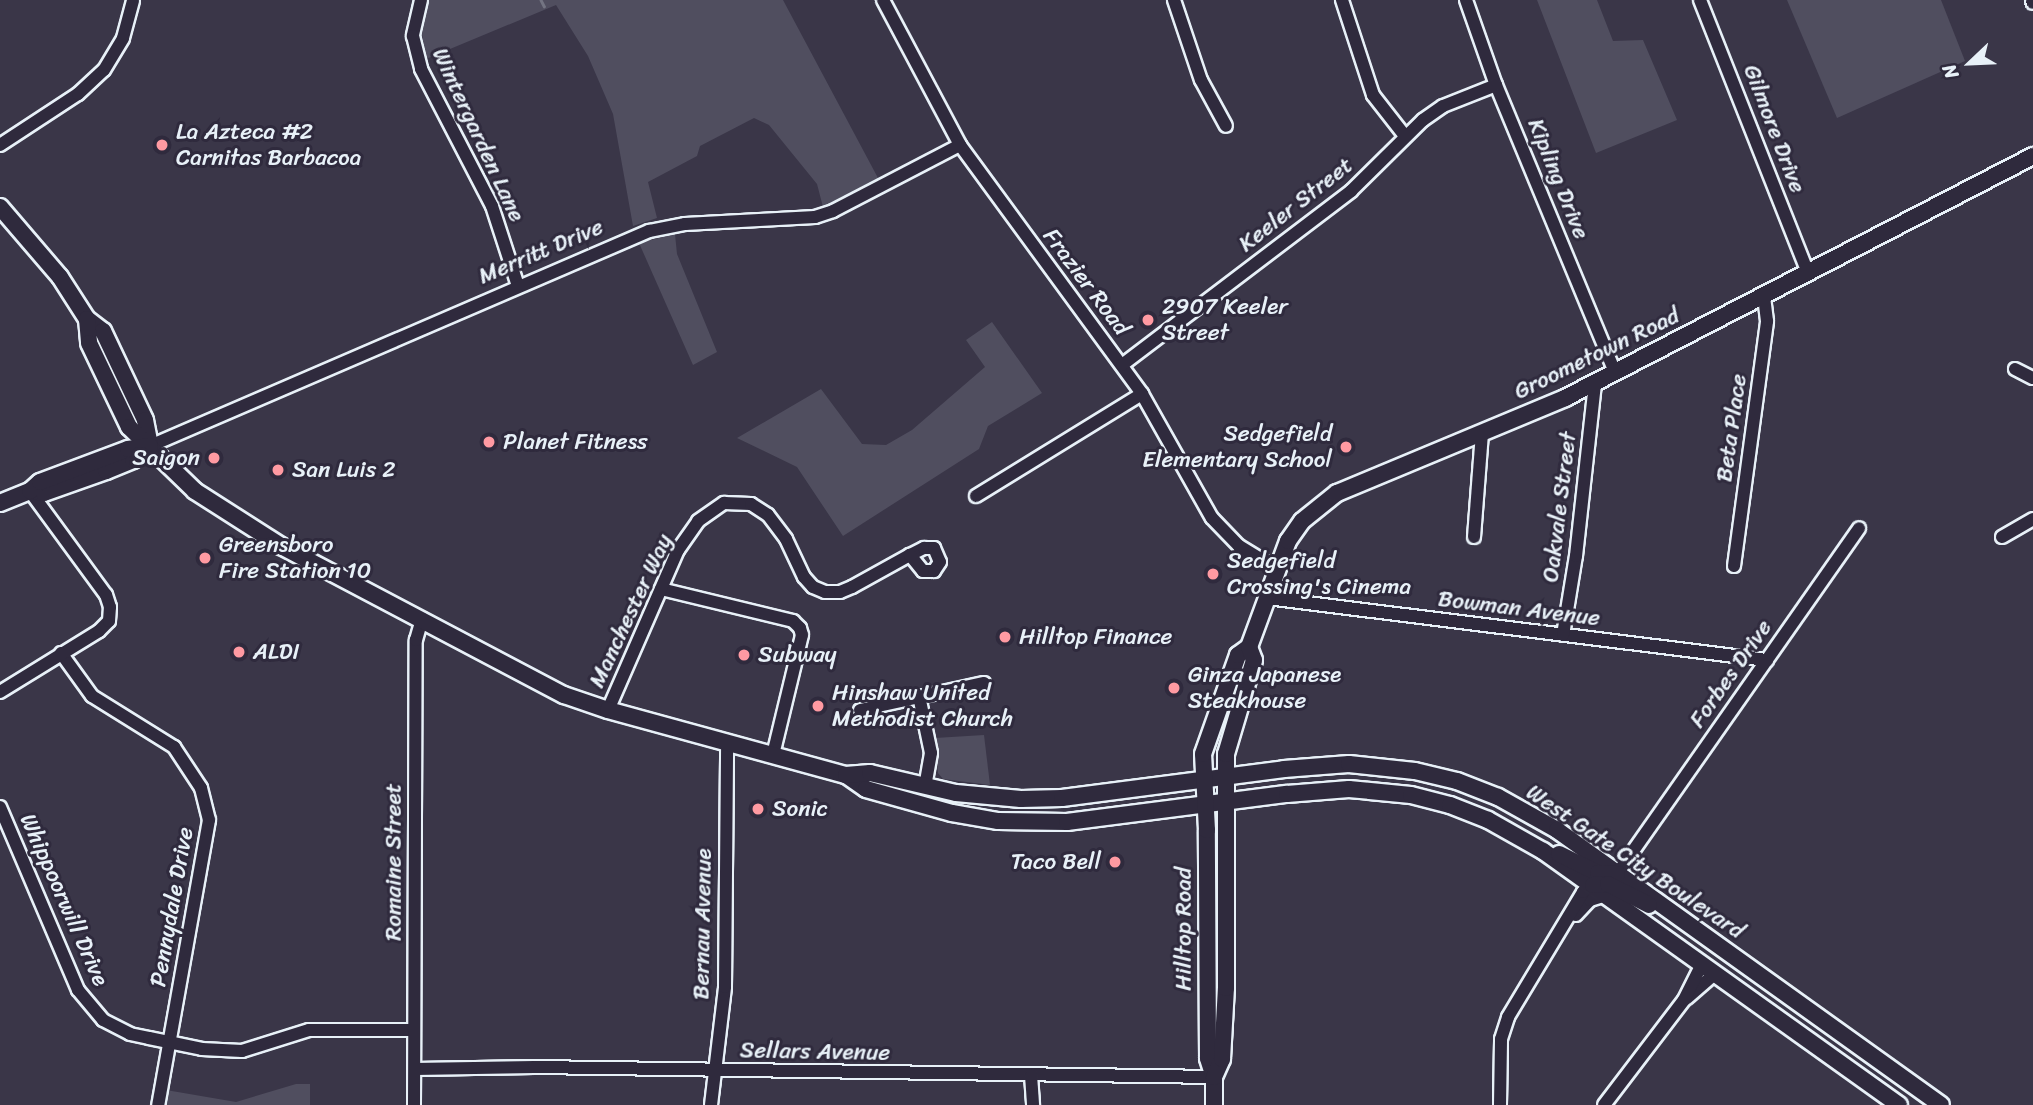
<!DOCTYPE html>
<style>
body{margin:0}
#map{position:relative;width:2033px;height:1105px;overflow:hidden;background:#3a3648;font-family:Sriracha,sans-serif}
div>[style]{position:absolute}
.green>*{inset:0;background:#504e5f}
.stream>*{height:2.5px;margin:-1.25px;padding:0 1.25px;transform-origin:1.25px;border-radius:1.25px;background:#737482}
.roads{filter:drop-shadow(2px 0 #e8f1f8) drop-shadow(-2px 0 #e8f1f8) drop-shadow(0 2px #e8f1f8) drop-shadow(0 -2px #e8f1f8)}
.minor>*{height:12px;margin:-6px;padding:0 6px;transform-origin:6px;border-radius:6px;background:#2f2a3d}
.major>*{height:16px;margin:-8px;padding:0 8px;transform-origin:8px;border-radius:8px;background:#2f2a3d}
.dots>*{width:19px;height:19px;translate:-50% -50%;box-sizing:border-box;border:4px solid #2f2a3d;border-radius:50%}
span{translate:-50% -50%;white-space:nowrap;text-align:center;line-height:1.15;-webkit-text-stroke:6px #2f2a3d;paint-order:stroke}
.street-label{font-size:23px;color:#e8f1f8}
.poi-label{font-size:23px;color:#e8f1f8}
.left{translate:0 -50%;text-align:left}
.right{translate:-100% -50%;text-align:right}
.north{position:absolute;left:1935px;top:28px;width:70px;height:70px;-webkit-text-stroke:5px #2f2a3d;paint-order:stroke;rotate:247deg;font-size:19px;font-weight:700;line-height:28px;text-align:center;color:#e8f1f8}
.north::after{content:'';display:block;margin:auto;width:24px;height:32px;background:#e8f1f8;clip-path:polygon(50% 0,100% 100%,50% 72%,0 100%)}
</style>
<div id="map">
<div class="green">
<i style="clip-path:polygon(429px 0,783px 0,878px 178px,823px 207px,817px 184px,769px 125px,754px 118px,700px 146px,697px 156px,648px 182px,657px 218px,633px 226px,613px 114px,588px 56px,556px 5px,426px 59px,422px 34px)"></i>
<i style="clip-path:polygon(1537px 0,1597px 0,1613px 41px,1643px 40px,1677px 120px,1596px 153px)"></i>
<i style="clip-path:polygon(1787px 0,1941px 0,1965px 61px,1837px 118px)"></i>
<i style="clip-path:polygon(675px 234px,677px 254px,717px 352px,693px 365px,639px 243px)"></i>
<i style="clip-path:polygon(992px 322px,1042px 393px,988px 426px,979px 449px,843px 536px,797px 467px,737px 438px,821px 389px,862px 444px,886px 445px,912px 430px,985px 367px,966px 340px)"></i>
<i style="clip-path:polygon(984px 735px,990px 785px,943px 779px,938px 773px,935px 738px)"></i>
<i style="clip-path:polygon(296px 1084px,310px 1084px,310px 1105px,164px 1105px,166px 1090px,236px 1102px)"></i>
</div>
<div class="stream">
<i style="left:541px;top:0;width:7px;rotate:63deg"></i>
</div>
<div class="roads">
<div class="minor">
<i style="left:421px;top:0;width:37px;rotate:103deg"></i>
<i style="left:413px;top:36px;width:34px;rotate:76deg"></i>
<i style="left:421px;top:69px;width:154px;rotate:62.6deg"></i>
<i style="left:492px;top:206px;width:84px;rotate:72deg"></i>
<i style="left:883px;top:0;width:164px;rotate:62deg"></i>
<i style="left:960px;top:145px;width:308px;rotate:53.8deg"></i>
<i style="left:1142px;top:394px;width:142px;rotate:60.6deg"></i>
<i style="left:1212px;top:518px;width:39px;rotate:46deg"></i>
<i style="left:1239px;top:546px;width:44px;rotate:31.2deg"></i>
<i style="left:1174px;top:0;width:84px;rotate:71.4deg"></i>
<i style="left:1201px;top:80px;width:52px;rotate:61.5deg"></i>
<i style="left:1342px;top:0;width:100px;rotate:71.9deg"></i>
<i style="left:1373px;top:95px;width:52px;rotate:52deg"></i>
<i style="left:1466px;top:0;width:90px;rotate:70.6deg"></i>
<i style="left:1496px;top:85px;width:312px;rotate:67.5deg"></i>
<i style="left:1700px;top:0;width:294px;rotate:68.4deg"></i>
<i style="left:2032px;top:0;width:3px;rotate:72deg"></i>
<i style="left:0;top:145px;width:93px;rotate:-33.2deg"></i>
<i style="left:78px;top:94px;width:35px;rotate:-43deg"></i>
<i style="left:104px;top:70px;width:37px;rotate:-59deg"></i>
<i style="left:123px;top:38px;width:39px;rotate:-75deg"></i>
<i style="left:1122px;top:365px;width:288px;rotate:-37.2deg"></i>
<i style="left:1351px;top:191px;width:101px;rotate:-44.6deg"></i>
<i style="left:1423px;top:120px;width:24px;rotate:-35deg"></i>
<i style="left:1443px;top:106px;width:57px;rotate:-21.6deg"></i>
<i style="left:2015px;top:369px;width:20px;rotate:27deg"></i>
<i style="left:150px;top:446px;width:543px;rotate:-23.31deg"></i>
<i style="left:649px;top:231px;width:37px;rotate:-11deg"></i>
<i style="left:685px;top:224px;width:130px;rotate:-3.1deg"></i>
<i style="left:815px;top:217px;width:19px;rotate:-18deg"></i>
<i style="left:833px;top:211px;width:143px;rotate:-27.5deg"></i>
<i style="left:976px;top:496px;width:195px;rotate:-31.6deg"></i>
<i style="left:1474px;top:537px;width:103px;rotate:-85.6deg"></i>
<i style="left:2002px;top:537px;width:36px;rotate:-30deg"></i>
<i style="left:1734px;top:566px;width:247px;rotate:-82.3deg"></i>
<i style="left:1767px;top:321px;width:25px;rotate:-97deg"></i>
<i style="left:661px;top:589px;width:136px;rotate:13.6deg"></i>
<i style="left:793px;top:621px;width:10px;rotate:45deg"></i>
<i style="left:800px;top:628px;width:7px;rotate:74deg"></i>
<i style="left:802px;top:635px;width:123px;rotate:103.6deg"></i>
<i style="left:1267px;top:598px;width:504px;rotate:7.07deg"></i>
<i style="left:1563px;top:635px;width:80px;rotate:-80.7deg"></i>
<i style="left:1576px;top:556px;width:174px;rotate:-83.7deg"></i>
<i style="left:61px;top:653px;width:53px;rotate:54.2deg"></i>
<i style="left:92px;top:696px;width:97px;rotate:31.9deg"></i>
<i style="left:174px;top:747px;width:49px;rotate:56.6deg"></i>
<i style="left:201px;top:788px;width:33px;rotate:76deg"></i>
<i style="left:209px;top:820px;width:290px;rotate:100.1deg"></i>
<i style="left:0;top:692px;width:116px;rotate:-31.6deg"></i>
<i style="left:99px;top:631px;width:14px;rotate:-45deg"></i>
<i style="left:109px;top:621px;width:14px;rotate:-86deg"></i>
<i style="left:110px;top:607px;width:13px;rotate:-108deg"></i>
<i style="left:106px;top:595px;width:129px;rotate:-126.2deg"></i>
<i style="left:919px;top:696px;width:58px;rotate:78.1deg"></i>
<i style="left:931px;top:753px;width:34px;rotate:100deg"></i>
<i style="left:608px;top:710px;width:175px;rotate:-66.4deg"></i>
<i style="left:678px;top:550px;width:35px;rotate:-55deg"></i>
<i style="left:698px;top:521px;width:32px;rotate:-35deg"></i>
<i style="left:724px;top:503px;width:27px;rotate:2deg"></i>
<i style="left:751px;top:504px;width:20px;rotate:33deg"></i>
<i style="left:768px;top:515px;width:30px;rotate:53deg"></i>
<i style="left:786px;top:539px;width:42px;rotate:64.7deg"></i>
<i style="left:804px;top:577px;width:13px;rotate:48deg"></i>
<i style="left:813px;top:587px;width:13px;rotate:23deg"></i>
<i style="left:825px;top:592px;width:15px"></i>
<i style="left:840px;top:592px;width:13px;rotate:-23deg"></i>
<i style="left:852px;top:587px;width:66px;rotate:-28.9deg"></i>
<i style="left:910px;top:555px;width:16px;rotate:-27deg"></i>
<i style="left:924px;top:548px;width:10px"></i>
<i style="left:934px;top:548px;width:15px;rotate:67deg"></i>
<i style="left:940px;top:562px;width:11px;rotate:124deg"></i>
<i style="left:934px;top:571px;width:11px;rotate:180deg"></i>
<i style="left:923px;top:571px;width:21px;rotate:-129deg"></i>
<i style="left:860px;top:710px;width:127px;rotate:-12.3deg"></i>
<i style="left:0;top:807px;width:199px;rotate:66.9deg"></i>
<i style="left:78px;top:990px;width:39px;rotate:50deg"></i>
<i style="left:103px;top:1020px;width:30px;rotate:27deg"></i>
<i style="left:130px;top:1034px;width:19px;rotate:12deg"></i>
<i style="left:149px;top:1038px;width:54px;rotate:11.7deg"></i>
<i style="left:202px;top:1049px;width:40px;rotate:2.9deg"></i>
<i style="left:242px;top:1051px;width:70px;rotate:-17.4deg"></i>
<i style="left:309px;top:1030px;width:105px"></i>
<i style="left:1617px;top:874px;width:422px;rotate:-55deg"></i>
<i style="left:1576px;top:915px;width:21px;rotate:-47deg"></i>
<i style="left:1590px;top:900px;width:17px;rotate:-17deg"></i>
<i style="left:1687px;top:998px;width:37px;rotate:-41deg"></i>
<i style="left:415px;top:1069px;width:119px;rotate:-1deg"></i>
<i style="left:534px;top:1067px;width:680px;rotate:0.84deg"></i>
<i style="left:1031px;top:1075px;width:30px;rotate:86deg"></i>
<i style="left:414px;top:1105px;width:465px;rotate:-89.8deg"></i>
<i style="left:416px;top:640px;width:22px;rotate:-74deg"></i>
<i style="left:711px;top:1105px;width:119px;rotate:-83.2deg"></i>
<i style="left:725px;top:987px;width:244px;rotate:-89.5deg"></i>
<i style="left:1500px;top:1105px;width:66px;rotate:-89.1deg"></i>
<i style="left:1501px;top:1039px;width:23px;rotate:-72deg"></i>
<i style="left:1508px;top:1017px;width:146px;rotate:-59deg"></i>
<i style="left:1583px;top:892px;width:11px;rotate:-41deg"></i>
<i style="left:1604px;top:1105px;width:132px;rotate:-52.7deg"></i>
<i style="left:1684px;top:1000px;width:40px;rotate:-63.4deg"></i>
</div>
<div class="major">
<i style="left:0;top:207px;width:92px;rotate:49.4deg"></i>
<i style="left:60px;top:277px;width:50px;rotate:57.3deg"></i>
<i style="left:87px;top:319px;width:20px;rotate:37deg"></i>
<i style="left:103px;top:331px;width:98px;rotate:64.7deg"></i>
<i style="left:145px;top:420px;width:26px;rotate:79deg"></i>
<i style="left:87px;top:319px;width:24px;rotate:85deg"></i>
<i style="left:89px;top:343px;width:93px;rotate:64.5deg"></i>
<i style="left:129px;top:427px;width:92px;rotate:44.1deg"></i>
<i style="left:195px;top:491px;width:102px;rotate:32.6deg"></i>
<i style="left:281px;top:546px;width:320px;rotate:27.8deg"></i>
<i style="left:564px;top:695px;width:46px;rotate:18.8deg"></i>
<i style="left:608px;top:710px;width:247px;rotate:15.3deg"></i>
<i style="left:846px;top:775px;width:24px;rotate:35deg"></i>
<i style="left:866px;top:789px;width:89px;rotate:15.6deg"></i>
<i style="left:952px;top:813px;width:47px;rotate:9.9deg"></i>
<i style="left:998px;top:821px;width:69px;rotate:0.8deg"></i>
<i style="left:1067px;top:822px;width:222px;rotate:-7.3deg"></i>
<i style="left:1287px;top:794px;width:62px;rotate:-4.6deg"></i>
<i style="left:1349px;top:789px;width:62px;rotate:5.5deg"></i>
<i style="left:1411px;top:795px;width:40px;rotate:14.4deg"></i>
<i style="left:1450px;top:805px;width:41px;rotate:21.5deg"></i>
<i style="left:1488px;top:820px;width:63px;rotate:29.4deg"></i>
<i style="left:1543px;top:851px;width:437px;rotate:35.5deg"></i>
<i style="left:30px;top:491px;width:14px;rotate:8deg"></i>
<i style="left:44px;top:493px;width:66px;rotate:-19.5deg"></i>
<i style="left:106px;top:471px;width:29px;rotate:-22deg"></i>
<i style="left:133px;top:460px;width:22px;rotate:-39deg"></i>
<i style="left:0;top:503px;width:32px;rotate:-22deg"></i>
<i style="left:30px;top:491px;width:13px;rotate:-42deg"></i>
<i style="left:40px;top:482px;width:94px;rotate:-20.6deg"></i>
<i style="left:128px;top:449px;width:22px;rotate:-8deg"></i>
<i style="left:846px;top:775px;width:24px;rotate:-5deg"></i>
<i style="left:870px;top:773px;width:88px;rotate:13.1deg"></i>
<i style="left:956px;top:793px;width:65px;rotate:5.3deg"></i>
<i style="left:1021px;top:799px;width:41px;rotate:-1.4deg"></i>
<i style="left:1062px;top:798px;width:224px;rotate:-7.4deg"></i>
<i style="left:1284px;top:769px;width:65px;rotate:-4.4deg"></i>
<i style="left:1349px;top:764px;width:66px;rotate:6.1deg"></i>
<i style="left:1415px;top:771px;width:43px;rotate:13.4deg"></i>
<i style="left:1457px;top:781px;width:44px;rotate:21.3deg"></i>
<i style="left:1498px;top:797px;width:68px;rotate:29.2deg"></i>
<i style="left:1557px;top:830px;width:472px;rotate:35.6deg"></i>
<i style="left:1559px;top:854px;width:43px;rotate:26deg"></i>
<i style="left:1598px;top:873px;width:19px;rotate:3deg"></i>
<i style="left:1593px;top:885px;width:15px;rotate:-4deg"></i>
<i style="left:1608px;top:884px;width:46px;rotate:27.1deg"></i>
<i style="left:1214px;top:1077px;width:20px;rotate:-108deg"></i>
<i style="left:1208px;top:1058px;width:228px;rotate:-90.3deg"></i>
<i style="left:1207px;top:830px;width:76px;rotate:-93deg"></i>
<i style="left:1203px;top:754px;width:105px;rotate:-70.5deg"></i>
<i style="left:1238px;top:655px;width:14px;rotate:-36deg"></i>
<i style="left:1249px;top:647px;width:113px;rotate:-69.8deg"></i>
<i style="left:1288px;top:541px;width:24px;rotate:-55deg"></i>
<i style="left:1302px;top:521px;width:45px;rotate:-38.7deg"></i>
<i style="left:1337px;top:493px;width:247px;rotate:-22.6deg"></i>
<i style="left:1565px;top:398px;width:527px;rotate:-27.34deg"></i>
<i style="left:1214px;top:1105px;width:28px;rotate:-90deg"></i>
<i style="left:1214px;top:1077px;width:20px;rotate:-66deg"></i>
<i style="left:1222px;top:1059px;width:71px;rotate:-86.8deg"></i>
<i style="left:1226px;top:988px;width:234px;rotate:-90deg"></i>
<i style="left:1226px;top:754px;width:98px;rotate:-73.4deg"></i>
<i style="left:1254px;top:660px;width:14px;rotate:-111deg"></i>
</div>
</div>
<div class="dots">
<i style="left:162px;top:145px;background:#ff9aa2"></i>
<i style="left:1148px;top:320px;background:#ff9aa2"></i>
<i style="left:489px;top:442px;background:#ff9aa2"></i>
<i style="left:1346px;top:447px;background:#ff9aa2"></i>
<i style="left:214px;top:458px;background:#ff9aa2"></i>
<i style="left:278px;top:470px;background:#ff9aa2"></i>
<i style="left:205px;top:558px;background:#ff9aa2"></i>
<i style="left:1213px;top:574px;background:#ff9aa2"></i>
<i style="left:1005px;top:637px;background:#ff9aa2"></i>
<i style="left:239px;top:652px;background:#ff9aa2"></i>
<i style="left:744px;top:655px;background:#ff9aa2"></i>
<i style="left:1174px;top:688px;background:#ff9aa2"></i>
<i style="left:818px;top:706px;background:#ff9aa2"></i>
<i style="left:758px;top:809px;background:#ff9aa2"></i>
<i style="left:1115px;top:862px;background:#ff9aa2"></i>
</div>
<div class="street-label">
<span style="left:1774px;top:129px;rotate:69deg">Gilmore Drive</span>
<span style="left:478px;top:135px;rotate:65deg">Wintergarden Lane</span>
<span style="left:1558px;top:179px;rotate:68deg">Kipling Drive</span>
<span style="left:1296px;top:205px;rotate:-38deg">Keeler Street</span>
<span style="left:541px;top:252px;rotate:-23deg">Merritt Drive</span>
<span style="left:1086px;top:282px;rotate:53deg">Frazier Road</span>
<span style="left:1597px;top:354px;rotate:-26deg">Groometown Road</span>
<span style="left:1732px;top:428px;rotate:-82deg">Beta Place</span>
<span style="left:1560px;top:507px;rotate:-83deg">Oakvale Street</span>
<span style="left:1519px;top:609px;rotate:7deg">Bowman Avenue</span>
<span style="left:631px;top:611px;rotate:-65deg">Manchester Way</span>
<span style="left:1731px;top:674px;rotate:-55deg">Forbes Drive</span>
<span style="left:394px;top:862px;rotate:-90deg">Romaine Street</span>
<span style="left:1635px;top:862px;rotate:34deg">West Gate City Boulevard</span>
<span style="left:64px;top:900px;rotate:66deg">Whippoorwill Drive</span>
<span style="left:172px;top:907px;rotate:-80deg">Pennydale Drive</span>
<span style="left:703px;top:924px;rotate:-89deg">Bernau Avenue</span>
<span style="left:1184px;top:929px;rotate:-90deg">Hilltop Road</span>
<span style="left:815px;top:1052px;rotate:1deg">Sellars Avenue</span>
</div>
<div class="poi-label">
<span class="left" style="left:176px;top:145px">La Azteca #2<br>Carnitas Barbacoa</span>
<span class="left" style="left:1162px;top:320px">2907 Keeler<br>Street</span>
<span class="right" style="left:1332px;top:447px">Sedgefield<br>Elementary School</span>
<span class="left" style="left:503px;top:442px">Planet Fitness</span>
<span class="right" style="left:200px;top:458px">Saigon</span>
<span class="left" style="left:292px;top:470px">San Luis 2</span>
<span class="left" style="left:219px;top:558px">Greensboro<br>Fire Station 10</span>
<span class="left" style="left:1227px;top:574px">Sedgefield<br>Crossing's Cinema</span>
<span class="left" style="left:1019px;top:637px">Hilltop Finance</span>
<span class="left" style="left:253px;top:652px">ALDI</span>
<span class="left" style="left:758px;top:655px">Subway</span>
<span class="left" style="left:1188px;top:688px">Ginza Japanese<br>Steakhouse</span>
<span class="left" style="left:832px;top:706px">Hinshaw United<br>Methodist Church</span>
<span class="left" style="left:772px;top:809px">Sonic</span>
<span class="right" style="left:1101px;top:862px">Taco Bell</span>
</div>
<div class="north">N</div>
</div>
